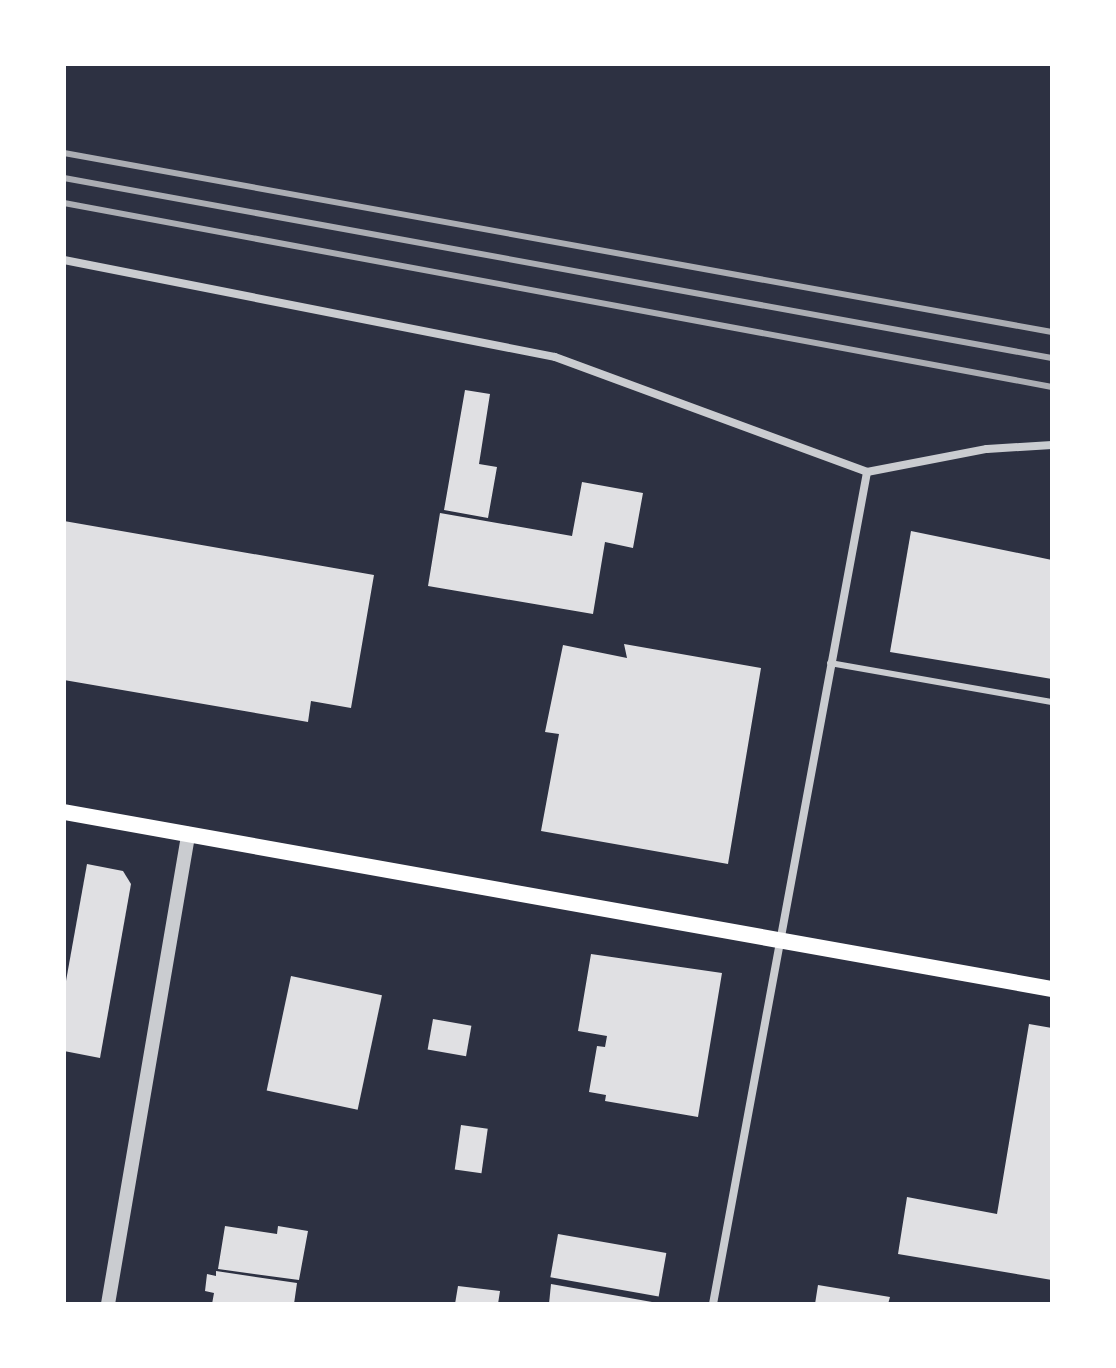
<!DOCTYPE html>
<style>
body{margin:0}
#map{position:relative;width:1116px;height:1368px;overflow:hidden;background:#2d3142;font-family:"Zilla Slab",serif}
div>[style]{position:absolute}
.building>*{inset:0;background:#e0e0e3;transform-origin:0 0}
.service>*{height:6px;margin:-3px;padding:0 3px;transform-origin:3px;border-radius:3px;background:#caccd0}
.minor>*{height:8px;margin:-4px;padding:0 4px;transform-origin:4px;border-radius:4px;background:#caccd0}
.tertiary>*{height:14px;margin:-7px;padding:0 7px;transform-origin:7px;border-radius:7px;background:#caccd0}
.secondary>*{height:16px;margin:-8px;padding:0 8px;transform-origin:8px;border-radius:8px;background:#fff}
.rail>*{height:6px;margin:-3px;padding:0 3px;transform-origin:3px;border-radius:3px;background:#abadb3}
span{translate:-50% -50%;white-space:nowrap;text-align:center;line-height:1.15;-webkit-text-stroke:8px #fff;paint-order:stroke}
.frame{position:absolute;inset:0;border:66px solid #fff;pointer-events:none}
</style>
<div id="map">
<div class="building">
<i style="clip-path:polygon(465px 390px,490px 394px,479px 464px,497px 467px,488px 518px,444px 510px)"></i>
<i style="clip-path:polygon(582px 482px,643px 493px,633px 548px,605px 542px,593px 614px,428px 586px,440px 513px,572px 536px)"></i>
<i style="clip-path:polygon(64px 521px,374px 575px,351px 708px,311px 701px,308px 722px,64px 680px)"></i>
<i style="clip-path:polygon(911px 531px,1052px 560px,1052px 679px,890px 652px)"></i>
<i style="clip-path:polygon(624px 644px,761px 668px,728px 864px,541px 831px,559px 734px,545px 732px,563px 645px,627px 658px)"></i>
<i style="clip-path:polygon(87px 864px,123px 871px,131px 884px,100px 1058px,64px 1051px,64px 992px)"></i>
<i style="clip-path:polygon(591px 954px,722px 973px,698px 1117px,605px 1101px,606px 1095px,589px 1092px,597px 1046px,605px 1047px,607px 1036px,578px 1031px)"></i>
<i style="left:291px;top:976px;width:93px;height:117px;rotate:12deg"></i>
<i style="left:433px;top:1019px;width:39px;height:31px;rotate:10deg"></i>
<i style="clip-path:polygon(1029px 1024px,1052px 1028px,1052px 1280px,898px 1254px,907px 1197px,997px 1214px)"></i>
<i style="left:461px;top:1125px;width:27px;height:45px;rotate:8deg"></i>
<i style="clip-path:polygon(225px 1226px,277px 1234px,278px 1226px,308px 1231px,299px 1280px,218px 1269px)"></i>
<i style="left:558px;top:1234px;width:110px;height:44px;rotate:10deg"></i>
<i style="clip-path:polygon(216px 1271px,297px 1283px,294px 1304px,212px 1304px,214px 1293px,205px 1291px,207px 1274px,216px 1276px)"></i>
<i style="clip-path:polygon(551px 1284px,652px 1302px,652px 1304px,549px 1304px)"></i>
<i style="clip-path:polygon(818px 1285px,890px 1297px,888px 1304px,815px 1304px)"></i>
<i style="clip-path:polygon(458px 1286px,500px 1291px,498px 1304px,455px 1304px)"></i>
</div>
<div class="service">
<i style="left:830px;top:663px;width:225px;rotate:10deg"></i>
</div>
<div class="minor">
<i style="left:64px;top:260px;width:500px;rotate:11.18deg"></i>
<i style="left:555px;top:357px;width:333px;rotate:20.2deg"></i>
<i style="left:867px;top:472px;width:122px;rotate:-10.9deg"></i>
<i style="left:987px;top:449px;width:65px;rotate:-3.5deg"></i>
<i style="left:713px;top:1304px;width:846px;rotate:-79.51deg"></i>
</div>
<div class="tertiary">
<i style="left:108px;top:1304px;width:477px;rotate:-80.3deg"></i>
</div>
<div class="secondary">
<i style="left:64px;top:812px;width:1004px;rotate:10.16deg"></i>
</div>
<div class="rail">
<i style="left:64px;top:153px;width:1004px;rotate:10.27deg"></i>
<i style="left:64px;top:178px;width:1004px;rotate:10.33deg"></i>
<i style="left:64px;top:203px;width:1005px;rotate:10.55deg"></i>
</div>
<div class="frame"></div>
</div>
